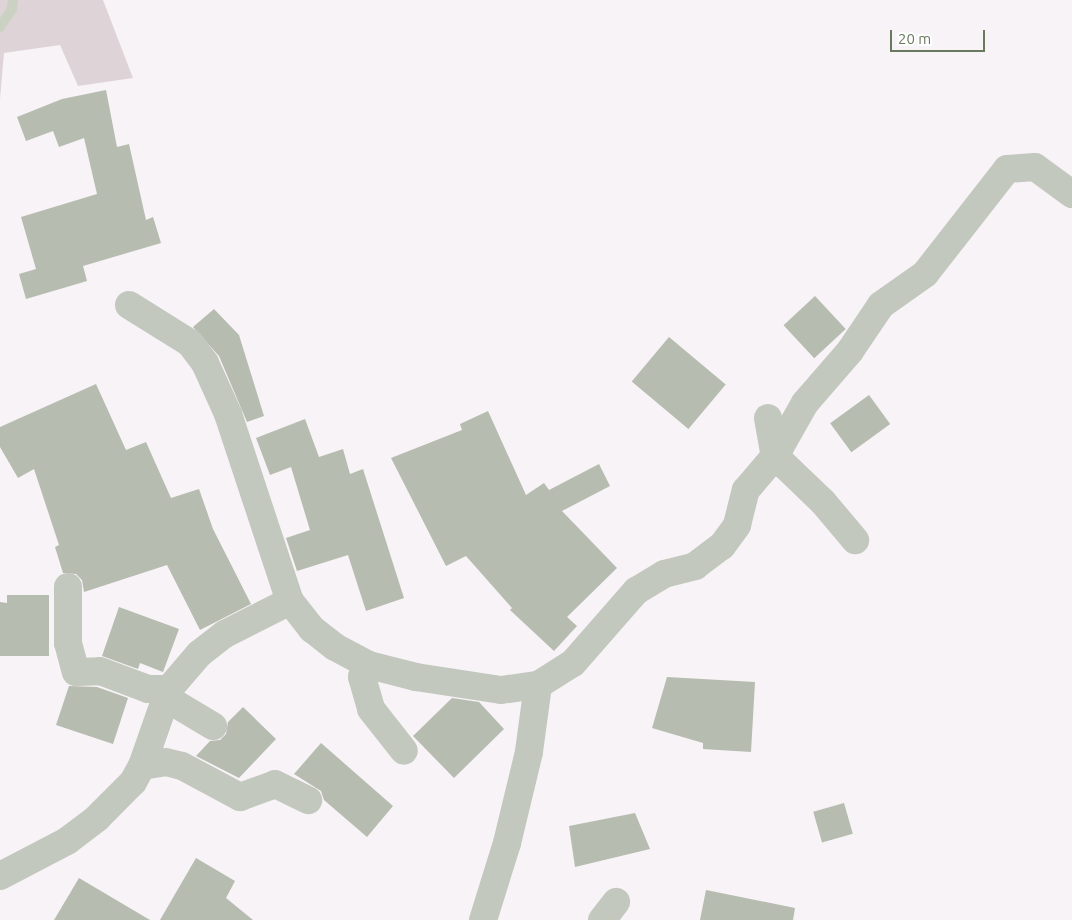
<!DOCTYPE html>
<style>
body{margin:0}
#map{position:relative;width:1072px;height:920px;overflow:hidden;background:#f7f3f6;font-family:Ubuntu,sans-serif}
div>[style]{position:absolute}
.green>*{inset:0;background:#ded4d7}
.stream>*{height:10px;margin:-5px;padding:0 5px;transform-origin:5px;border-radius:5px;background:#cbd1c3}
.building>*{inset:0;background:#b6bcaf;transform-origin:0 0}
.minor>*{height:28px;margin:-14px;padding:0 14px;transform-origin:14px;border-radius:14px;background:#c3c8bf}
span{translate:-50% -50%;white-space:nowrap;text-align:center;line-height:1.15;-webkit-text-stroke:5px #fff;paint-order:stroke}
.scale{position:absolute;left:890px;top:30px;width:95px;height:22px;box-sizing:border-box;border:2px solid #69795d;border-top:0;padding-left:6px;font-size:15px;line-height:18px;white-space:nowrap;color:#69795d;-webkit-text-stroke:4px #fff;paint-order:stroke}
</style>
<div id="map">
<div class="green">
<i style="clip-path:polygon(0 0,103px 0,133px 78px,78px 86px,60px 45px,4px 53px,0 99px)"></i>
</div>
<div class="stream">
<i style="left:0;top:27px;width:22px;rotate:-56deg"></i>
<i style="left:12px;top:9px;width:9px;rotate:-84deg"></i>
</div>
<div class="building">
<i style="clip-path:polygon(106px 90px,117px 147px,129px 144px,146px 220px,153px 217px,161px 243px,83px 266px,87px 281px,26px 299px,19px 274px,36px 269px,21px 217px,97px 194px,84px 138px,59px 147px,53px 131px,26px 141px,17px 117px,62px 99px)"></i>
<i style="left:815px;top:296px;width:45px;height:43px;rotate:47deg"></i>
<i style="clip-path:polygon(214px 309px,239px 335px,264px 416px,247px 422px,219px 356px,193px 327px)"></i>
<i style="left:669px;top:337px;width:74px;height:58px;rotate:40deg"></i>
<i style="clip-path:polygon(96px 384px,126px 450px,146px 442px,171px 498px,199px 489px,213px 529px,251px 604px,200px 630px,167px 565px,84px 592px,82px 580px,76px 574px,63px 573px,55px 547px,59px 545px,34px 469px,18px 478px,0 447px,0 427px)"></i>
<i style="left:869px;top:395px;width:36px;height:48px;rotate:54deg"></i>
<i style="clip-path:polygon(488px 411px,526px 495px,544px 483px,549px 490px,599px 464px,610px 486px,562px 511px,617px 568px,567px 617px,577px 626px,554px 651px,510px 610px,512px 608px,466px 556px,446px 566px,391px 458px,462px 430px,460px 424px)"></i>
<i style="clip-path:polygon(305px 419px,319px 457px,343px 449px,350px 474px,363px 469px,404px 598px,366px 611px,348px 555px,297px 571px,286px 538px,310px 530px,291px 467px,270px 475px,256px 438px)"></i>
<i style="clip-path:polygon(7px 595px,49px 595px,49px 656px,0 656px,0 602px,7px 603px)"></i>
<i style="clip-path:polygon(119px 607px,179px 629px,163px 672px,140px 663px,138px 669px,102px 656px)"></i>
<i style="clip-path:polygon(667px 677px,755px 682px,751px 752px,703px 749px,703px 743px,652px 728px)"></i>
<i style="clip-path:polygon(69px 686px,97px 687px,128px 698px,113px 744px,56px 725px)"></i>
<i style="clip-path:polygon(452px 698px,479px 702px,504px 729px,454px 778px,413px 736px)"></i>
<i style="clip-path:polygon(243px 707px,276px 739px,239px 778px,196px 756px,210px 741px,220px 740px,226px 734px,228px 722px)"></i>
<i style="clip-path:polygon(321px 743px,393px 806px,367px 837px,324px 800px,321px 791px,294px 774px)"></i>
<i style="left:844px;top:803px;width:32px;height:32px;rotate:74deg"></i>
<i style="clip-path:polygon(635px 813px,650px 849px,575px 867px,569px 826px)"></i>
<i style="clip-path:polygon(196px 858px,235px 881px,226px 898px,253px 920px,160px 920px)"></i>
<i style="clip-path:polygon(79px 878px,150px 920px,54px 920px)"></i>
<i style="clip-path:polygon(706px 890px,795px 908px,793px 920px,700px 920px)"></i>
</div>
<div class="minor">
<i style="left:129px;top:305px;width:72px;rotate:31.9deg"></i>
<i style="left:190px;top:343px;width:25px;rotate:53deg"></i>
<i style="left:205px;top:363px;width:56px;rotate:65.7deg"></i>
<i style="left:228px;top:414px;width:197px;rotate:71.7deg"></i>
<i style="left:768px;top:418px;width:39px;rotate:80deg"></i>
<i style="left:775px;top:456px;width:66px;rotate:43.8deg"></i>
<i style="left:823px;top:502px;width:50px;rotate:49.9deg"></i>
<i style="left:68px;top:587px;width:56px;rotate:90deg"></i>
<i style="left:68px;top:643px;width:30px;rotate:75deg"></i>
<i style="left:76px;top:672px;width:24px;rotate:-2deg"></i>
<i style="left:100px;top:671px;width:51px;rotate:20.6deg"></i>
<i style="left:148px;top:689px;width:21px"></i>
<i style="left:369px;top:665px;width:14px;rotate:120deg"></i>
<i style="left:362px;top:677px;width:33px;rotate:74deg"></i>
<i style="left:371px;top:709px;width:53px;rotate:51.8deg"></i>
<i style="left:538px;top:685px;width:41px;rotate:-32.2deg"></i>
<i style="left:573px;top:663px;width:96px;rotate:-48.8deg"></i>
<i style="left:636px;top:591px;width:33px;rotate:-31deg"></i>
<i style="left:664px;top:574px;width:32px;rotate:-14deg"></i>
<i style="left:695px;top:566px;width:34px;rotate:-37deg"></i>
<i style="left:722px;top:546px;width:26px;rotate:-54deg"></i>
<i style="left:737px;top:525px;width:36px;rotate:-76deg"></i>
<i style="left:746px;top:490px;width:45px;rotate:-49.5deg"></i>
<i style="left:775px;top:456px;width:61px;rotate:-60.5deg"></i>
<i style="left:805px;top:403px;width:69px;rotate:-49.1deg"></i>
<i style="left:850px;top:351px;width:55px;rotate:-56deg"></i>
<i style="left:881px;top:305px;width:54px;rotate:-35.2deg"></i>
<i style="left:925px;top:274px;width:133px;rotate:-52deg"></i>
<i style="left:1007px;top:169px;width:28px;rotate:-4deg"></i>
<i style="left:1035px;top:167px;width:46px;rotate:36.1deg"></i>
<i style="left:166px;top:698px;width:55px;rotate:30.8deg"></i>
<i style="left:142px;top:766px;width:24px;rotate:-9deg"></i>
<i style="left:166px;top:762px;width:16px;rotate:14deg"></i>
<i style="left:182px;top:766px;width:66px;rotate:28.1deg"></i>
<i style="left:240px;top:797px;width:37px;rotate:-20deg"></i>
<i style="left:275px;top:784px;width:37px;rotate:26deg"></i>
<i style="left:0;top:876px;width:76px;rotate:-27.6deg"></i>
<i style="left:67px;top:841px;width:38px;rotate:-37deg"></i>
<i style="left:97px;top:818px;width:51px;rotate:-45deg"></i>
<i style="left:133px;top:782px;width:18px;rotate:-61deg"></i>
<i style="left:142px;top:766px;width:82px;rotate:-70.7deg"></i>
<i style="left:169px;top:689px;width:46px;rotate:-49.4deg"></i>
<i style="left:199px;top:654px;width:33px;rotate:-38deg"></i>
<i style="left:225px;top:634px;width:73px;rotate:-26.9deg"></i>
<i style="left:290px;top:601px;width:36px;rotate:52deg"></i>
<i style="left:312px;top:629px;width:29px;rotate:38deg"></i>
<i style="left:335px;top:647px;width:38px;rotate:28deg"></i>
<i style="left:369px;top:665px;width:49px;rotate:14.3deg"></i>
<i style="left:416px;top:677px;width:86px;rotate:8.7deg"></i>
<i style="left:501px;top:690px;width:37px;rotate:-8deg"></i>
<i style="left:538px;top:685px;width:68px;rotate:97.7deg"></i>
<i style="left:529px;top:752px;width:94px;rotate:103.6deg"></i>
<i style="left:507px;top:843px;width:81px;rotate:107.3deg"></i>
<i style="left:602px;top:920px;width:23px;rotate:-52deg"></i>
</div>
<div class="scale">20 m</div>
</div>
